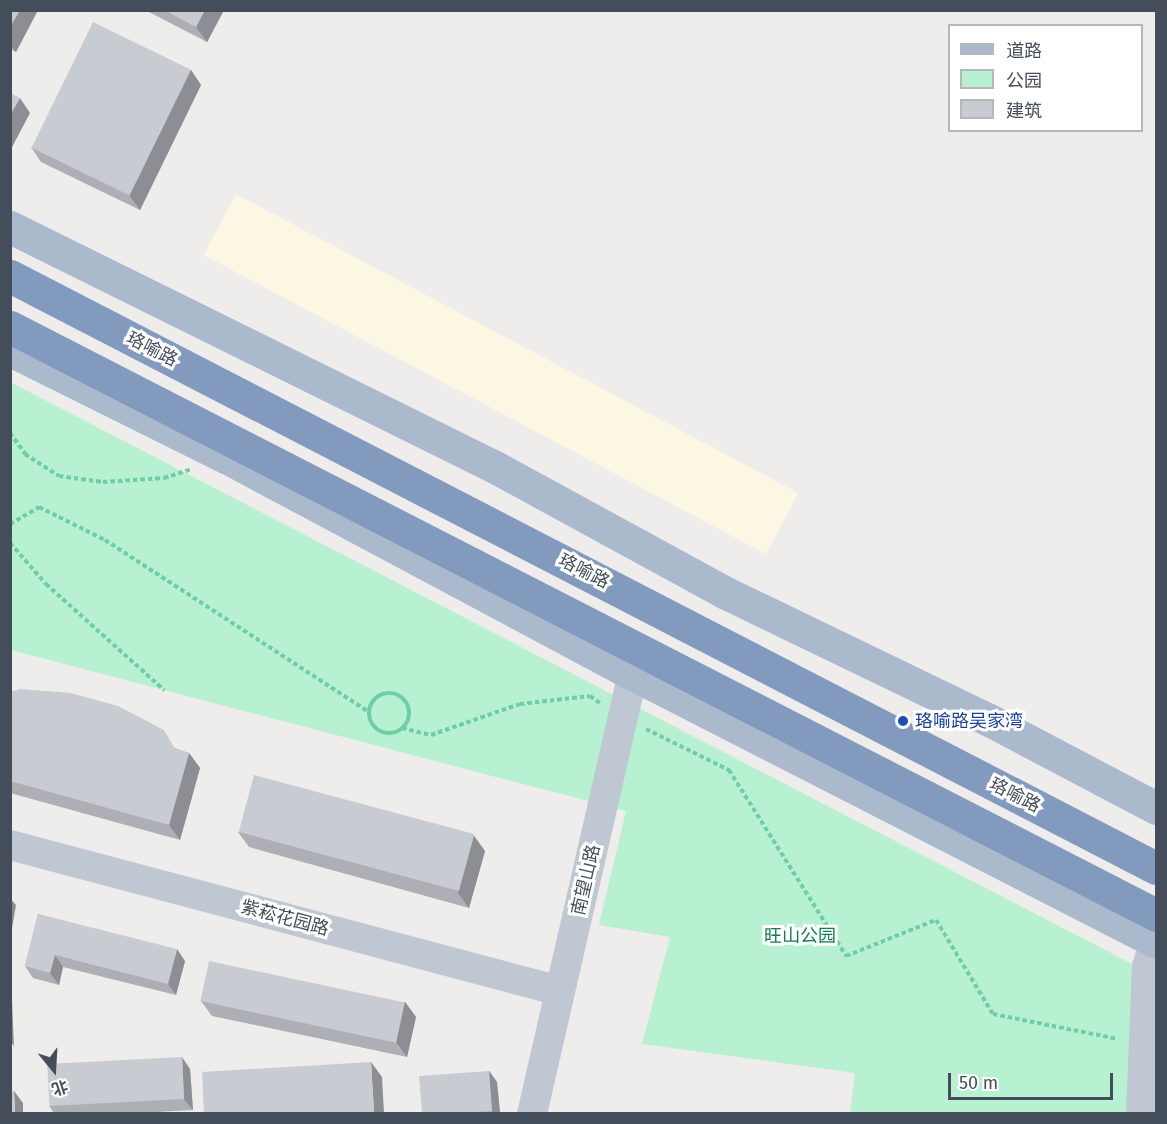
<!DOCTYPE html>
<meta charset="utf-8">
<style>
body{margin:0}
#map{position:relative;width:1167px;height:1124px;overflow:hidden;background:#efecec;font-family:"Fira Sans","Noto Sans SC",sans-serif}
div>[style]{position:absolute}
.commercial>*{inset:0;background:#fcf7e3;transform-origin:0 0}
.green>*{inset:0;background:#b8f0d2}
.path>*{height:4px;margin-top:-2px;transform-origin:0;background:repeating-linear-gradient(90deg,#6fcea6 0 4.5px,transparent 0 7.5px)}
.path>.ring{margin:-2px;padding:0;box-sizing:content-box;background:none;border:4px solid #6fcea6;border-radius:50%}
.minor>*{height:30px;margin:-15px;padding:0 15px;transform-origin:15px;border-radius:15px;background:#bfc7d3}
.major>*{height:33px;margin:-16.5px;padding:0 16.5px;transform-origin:16.5px;border-radius:16.5px;background:#abb9cd}
.highway>*{height:33px;margin:-16.5px;padding:0 16.5px;transform-origin:16.5px;border-radius:16.5px;background:#829abe}
.wall>*{inset:0;background:#adafb5}
.shaded-wall>*{inset:0;background:#8d8e93}
.building>*{inset:0;background:#c9cbd2;transform-origin:0 0}
.dots>*{width:16px;height:16px;translate:-50% -50%;box-sizing:border-box;border:3px solid #fff;border-radius:50%}
span{translate:-50% -50%;white-space:nowrap;text-align:center;line-height:1.15;-webkit-text-stroke:6px #fff;paint-order:stroke}
.street-label{font-size:18px;color:#444e5a}
.transit-label{font-size:18px;color:#164399}
.left{translate:0 -50%;text-align:left}
.park-label{font-size:18px;color:#137d50}
.frame{position:absolute;inset:0;border:12px solid #444e5a;pointer-events:none}
.legend{position:absolute;left:948px;top:24px;width:195px;height:108px;box-sizing:border-box;background:#fff;border:2px solid #b4b8bd;margin:0;padding:8px 10px;list-style:none;font-size:18px;color:#444e5a}
.legend li{display:flex;align-items:center;gap:12px;height:30px}
.legend b{width:30px;border:2px solid #b4b8bd}
.north{position:absolute;left:24px;top:1040px;width:60px;height:60px;-webkit-text-stroke:4px #fff;paint-order:stroke;rotate:162deg;font-size:16px;font-weight:700;line-height:24px;text-align:center;color:#444e5a}
.north::after{content:'';display:block;margin:auto;width:21px;height:27px;background:#444e5a;clip-path:polygon(50% 0,100% 100%,50% 72%,0 100%)}
.scale{position:absolute;left:948px;top:1073px;width:165px;height:27px;box-sizing:border-box;border:3px solid #444e5a;border-top:0;padding-left:8px;font-size:18px;line-height:21px;white-space:nowrap;color:#444e5a;-webkit-text-stroke:4px #fff;paint-order:stroke}
</style>
<div id="map">
<div class="commercial">
<i style="left:236px;top:194px;width:637px;height:69px;rotate:28deg"></i>
</div>
<div class="green">
<i style="clip-path:polygon(10px 382px,1138px 967px,1126px 1113px,850px 1113px,855px 1073px,642px 1044px,670px 937px,599px 925px,626px 811px,11px 650px)"></i>
</div>
<div class="path">
<i style="left:10px;top:433px;width:26px;rotate:54deg"></i>
<i style="left:25px;top:454px;width:40px;rotate:32.9deg"></i>
<i style="left:59px;top:476px;width:44px;rotate:7.8deg"></i>
<i style="left:103px;top:482px;width:61px;rotate:-3.8deg"></i>
<i style="left:164px;top:478px;width:29px;rotate:-18deg"></i>
<i style="left:10px;top:524px;width:34px;rotate:-30deg"></i>
<i style="left:39px;top:507px;width:74px;rotate:26.6deg"></i>
<i style="left:105px;top:540px;width:315px;rotate:33.1deg"></i>
<i style="left:10px;top:543px;width:55px;rotate:48.7deg"></i>
<i style="left:46px;top:584px;width:159px;rotate:41.9deg"></i>
<i class="ring" style="left:369px;top:693px;width:36px;height:36px"></i>
<i style="left:402px;top:728px;width:30px;rotate:14deg"></i>
<i style="left:431px;top:735px;width:94px;rotate:-19.2deg"></i>
<i style="left:520px;top:704px;width:70px;rotate:-6.5deg"></i>
<i style="left:590px;top:696px;width:12px;rotate:35deg"></i>
<i style="left:646px;top:729px;width:93px;rotate:26.3deg"></i>
<i style="left:729px;top:770px;width:220px;rotate:57.8deg"></i>
<i style="left:846px;top:956px;width:97px;rotate:-21.8deg"></i>
<i style="left:936px;top:920px;width:110px;rotate:58.8deg"></i>
<i style="left:993px;top:1014px;width:127px;rotate:11.3deg"></i>
</div>
<div class="minor">
<i style="left:10px;top:845px;width:569px;rotate:14.87deg"></i>
<i style="left:532px;top:1114px;width:474px;rotate:-77.1deg"></i>
<i style="left:1141px;top:1114px;width:147px;rotate:-87.7deg"></i>
<i style="left:1147px;top:967px;width:30px;rotate:-73deg"></i>
</div>
<div class="major">
<i style="left:10px;top:227px;width:541px;rotate:26.33deg"></i>
<i style="left:495px;top:467px;width:263px;rotate:28.6deg"></i>
<i style="left:726px;top:593px;width:294px;rotate:25.8deg"></i>
<i style="left:991px;top:721px;width:187px;rotate:27.8deg"></i>
<i style="left:10px;top:350px;width:241px;rotate:26.4deg"></i>
<i style="left:226px;top:457px;width:461px;rotate:28.1deg"></i>
<i style="left:633px;top:674px;width:588px;rotate:27.13deg"></i>
</div>
<div class="highway">
<i style="left:10px;top:276px;width:1290px;rotate:27.32deg"></i>
<i style="left:10px;top:327px;width:1288px;rotate:27.16deg"></i>
</div>
<div class="wall">
<i style="clip-path:polygon(10px 10px,38px 10px,16px 52px,10px 49px)"></i>
<i style="clip-path:polygon(145px 10px,224px 10px,207px 42px)"></i>
<i style="clip-path:polygon(191px 70px,201px 85px,140px 210px,41px 162px,31px 147px)"></i>
<i style="clip-path:polygon(10px 692px,177px 749px,189px 753px,200px 768px,180px 840px,10px 793px)"></i>
<i style="clip-path:polygon(238px 832px,474px 836px,485px 851px,469px 908px,249px 847px)"></i>
<i style="clip-path:polygon(38px 914px,185px 961px,176px 995px,63px 967px,59px 985px,33px 978px,25px 966px)"></i>
<i style="clip-path:polygon(201px 1001px,405px 1002px,416px 1017px,407px 1057px,212px 1016px)"></i>
<i style="clip-path:polygon(190px 1069px,193px 1110px,137px 1113px,54px 1113px,49px 1106px)"></i>
<i style="clip-path:polygon(489px 1071px,497px 1082px,500px 1113px,422px 1113px)"></i>
</div>
<div class="shaded-wall">
<i style="clip-path:polygon(20px 10px,38px 10px,16px 52px,10px 44px,10px 27px)"></i>
<i style="clip-path:polygon(205px 10px,224px 10px,207px 42px,196px 27px)"></i>
<i style="clip-path:polygon(191px 70px,201px 85px,140px 210px,129px 195px)"></i>
<i style="clip-path:polygon(20px 98px,30px 113px,10px 151px,10px 115px)"></i>
<i style="clip-path:polygon(189px 753px,200px 768px,180px 840px,169px 825px)"></i>
<i style="clip-path:polygon(474px 836px,485px 851px,469px 908px,458px 893px)"></i>
<i style="clip-path:polygon(10px 898px,16px 905px,10px 940px)"></i>
<i style="clip-path:polygon(177px 949px,185px 961px,176px 995px,168px 984px)"></i>
<i style="clip-path:polygon(55px 955px,63px 967px,59px 985px,50px 973px)"></i>
<i style="clip-path:polygon(10px 999px,12px 1000px,14px 1046px,10px 1041px)"></i>
<i style="clip-path:polygon(405px 1002px,416px 1017px,407px 1057px,396px 1042px)"></i>
<i style="clip-path:polygon(182px 1057px,190px 1069px,193px 1110px,184px 1099px)"></i>
<i style="clip-path:polygon(371px 1062px,382px 1077px,384px 1113px,375px 1113px,374px 1112px)"></i>
<i style="clip-path:polygon(489px 1071px,497px 1082px,500px 1113px,494px 1113px,492px 1111px)"></i>
<i style="clip-path:polygon(14px 1091px,23px 1103px,23px 1113px,15px 1113px)"></i>
</div>
<div class="building">
<i style="clip-path:polygon(10px 10px,20px 10px,10px 27px)"></i>
<i style="clip-path:polygon(164px 10px,205px 10px,196px 27px)"></i>
<i style="left:93px;top:22px;width:109px;height:140px;rotate:26deg"></i>
<i style="clip-path:polygon(10px 93px,20px 98px,10px 115px)"></i>
<i style="clip-path:polygon(20px 689px,71px 693px,118px 706px,164px 730px,175px 749px,189px 753px,169px 825px,10px 781px,10px 692px)"></i>
<i style="left:254px;top:775px;width:228px;height:59px;rotate:15deg"></i>
<i style="clip-path:polygon(38px 914px,177px 949px,168px 984px,55px 955px,50px 973px,25px 966px)"></i>
<i style="left:209px;top:961px;width:200px;height:41px;rotate:12deg"></i>
<i style="left:182px;top:1057px;width:42px;height:135px;rotate:87deg"></i>
<i style="clip-path:polygon(371px 1062px,374px 1112px,355px 1113px,204px 1113px,202px 1072px)"></i>
<i style="clip-path:polygon(489px 1071px,492px 1111px,459px 1113px,422px 1113px,419px 1076px)"></i>
<i style="clip-path:polygon(10px 1091px,14px 1091px,15px 1113px,10px 1113px)"></i>
</div>
<div class="dots">
<i style="left:903px;top:721px;background:#1a4fb4"></i>
</div>
<div class="street-label">
<span style="left:152px;top:349px;rotate:27deg">珞喻路</span>
<span style="left:584px;top:571px;rotate:27deg">珞喻路</span>
<span style="left:1015px;top:795px;rotate:27deg">珞喻路</span>
<span style="left:586px;top:880px;rotate:-77deg">南望山路</span>
<span style="left:285px;top:918px;rotate:15deg">紫菘花园路</span>
</div>
<div class="transit-label">
<span class="left" style="left:915px;top:721px">珞喻路吴家湾</span>
</div>
<div class="park-label">
<span style="left:800px;top:936px">旺山公园</span>
</div>
<div class="frame"></div>
<ul class="legend">
<li><b style="height:8px;background:#abb9cd"></b>道路</li>
<li><b style="height:16px;background:#b8f0d2"></b>公园</li>
<li><b style="height:16px;background:#c9cbd2"></b>建筑</li>
</ul>
<div class="north">北</div>
<div class="scale">50 m</div>
</div>
